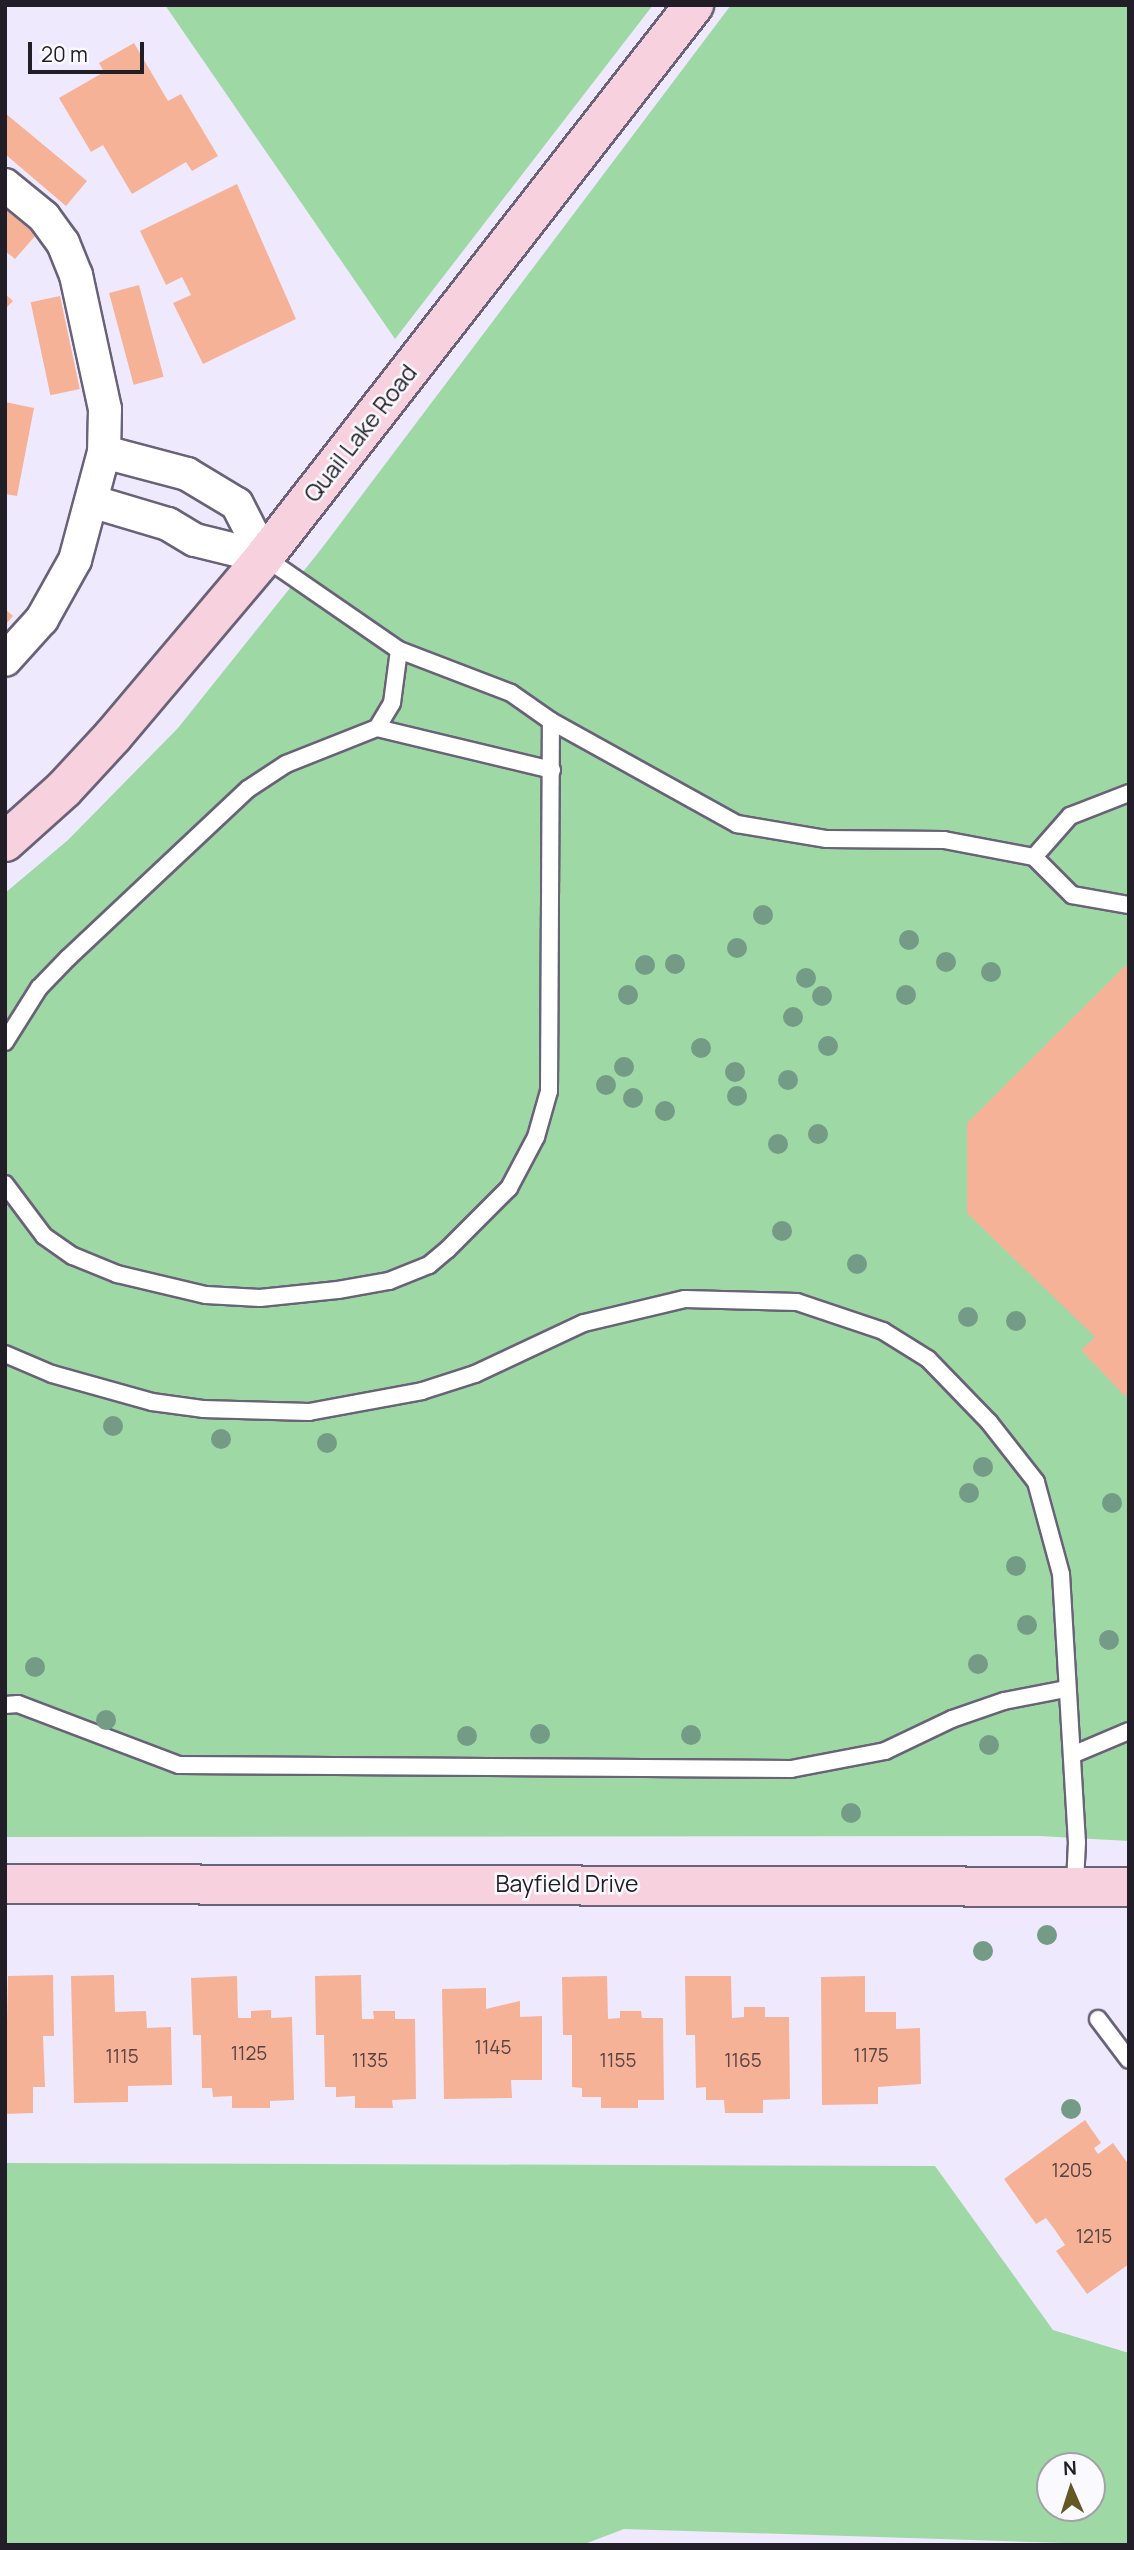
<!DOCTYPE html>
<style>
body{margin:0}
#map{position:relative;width:1134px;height:2550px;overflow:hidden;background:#efe9fd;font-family:Manrope,sans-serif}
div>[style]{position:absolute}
.green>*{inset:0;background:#9ed8a5}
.building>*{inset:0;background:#f6b297;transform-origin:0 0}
.roads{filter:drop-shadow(2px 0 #696278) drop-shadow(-2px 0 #696278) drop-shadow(0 2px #696278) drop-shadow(0 -2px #696278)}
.lane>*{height:16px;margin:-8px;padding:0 8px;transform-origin:8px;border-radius:8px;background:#fff}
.street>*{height:32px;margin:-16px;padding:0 16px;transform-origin:16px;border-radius:16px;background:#fff}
.secondary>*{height:38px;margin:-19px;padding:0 19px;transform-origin:19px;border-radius:19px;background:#f7d1dd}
.trees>*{width:20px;height:20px;margin:-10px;border-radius:50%;background:#749b86}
span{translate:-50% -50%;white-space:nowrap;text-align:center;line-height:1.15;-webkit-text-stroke:5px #faf9fe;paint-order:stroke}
.number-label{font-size:19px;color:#564343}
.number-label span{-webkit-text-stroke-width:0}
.street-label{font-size:23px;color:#211e27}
.frame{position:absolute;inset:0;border:7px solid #211e27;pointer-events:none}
.north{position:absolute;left:1036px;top:2452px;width:70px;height:70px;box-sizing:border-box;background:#faf9fe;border:2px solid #a3a1a8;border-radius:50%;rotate:357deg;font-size:19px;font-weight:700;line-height:28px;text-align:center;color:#211e27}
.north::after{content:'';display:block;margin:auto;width:24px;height:32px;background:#645825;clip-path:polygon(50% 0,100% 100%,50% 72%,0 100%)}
.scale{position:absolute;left:28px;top:42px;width:116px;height:32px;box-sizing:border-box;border:4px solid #211e27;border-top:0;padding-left:9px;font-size:21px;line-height:24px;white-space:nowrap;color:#211e27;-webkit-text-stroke:5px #faf9fe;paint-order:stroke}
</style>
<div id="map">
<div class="green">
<i style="clip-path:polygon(165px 5px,653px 5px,395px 339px)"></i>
<i style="clip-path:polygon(731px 5px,1129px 5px,1129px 1841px,1039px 1836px,5px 1837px,5px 893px,68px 840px,178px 728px,322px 548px)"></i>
<i style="clip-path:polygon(evenodd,5px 2163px,935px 2166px,1053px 2330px,1129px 2353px,1129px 2545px,624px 2529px,582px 2545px,5px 2545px,5px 2163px,1050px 2466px,1092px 2466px,1092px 2508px,1050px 2508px,1050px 2466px)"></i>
</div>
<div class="building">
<i style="clip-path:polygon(134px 43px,168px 101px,181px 94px,218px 156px,192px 171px,186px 162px,132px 194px,103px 145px,91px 152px,59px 98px,104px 72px,99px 63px)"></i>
<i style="clip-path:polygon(5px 113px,87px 181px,66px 206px,5px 154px)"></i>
<i style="clip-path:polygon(237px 184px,296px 319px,203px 364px,173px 303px,191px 295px,182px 277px,166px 285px,140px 231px)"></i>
<i style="clip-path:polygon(5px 209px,36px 235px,15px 259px,5px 251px)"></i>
<i style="left:139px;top:285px;width:95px;height:31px;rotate:75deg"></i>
<i style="clip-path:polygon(5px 294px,13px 301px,5px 309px)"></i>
<i style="left:60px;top:296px;width:95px;height:30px;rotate:78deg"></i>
<i style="clip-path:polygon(5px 402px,34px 408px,17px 496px,5px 494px)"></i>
<i style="clip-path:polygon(5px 609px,13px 616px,5px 625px)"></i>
<i style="clip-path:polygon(1129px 962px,1129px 1392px,1125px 1396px,1081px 1350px,1095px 1337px,967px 1213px,967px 1123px)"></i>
<i style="clip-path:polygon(53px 1975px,54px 2036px,43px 2036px,45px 2087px,33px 2087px,33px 2113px,5px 2114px,8px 1976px)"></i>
<i style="clip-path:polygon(114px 1975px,115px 2012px,146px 2011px,147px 2028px,171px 2027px,172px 2085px,128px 2086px,128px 2102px,74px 2103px,71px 1976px)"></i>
<i style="clip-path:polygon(361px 1975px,362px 2019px,374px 2019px,373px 2011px,395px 2011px,395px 2019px,415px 2019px,416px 2099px,392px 2100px,393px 2108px,355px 2108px,355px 2096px,336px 2097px,336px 2087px,325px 2087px,324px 2035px,316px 2035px,315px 1976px)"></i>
<i style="clip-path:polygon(237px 1976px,238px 2018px,251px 2018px,251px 2011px,271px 2010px,271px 2018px,292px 2017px,294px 2100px,270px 2101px,270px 2108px,232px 2108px,232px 2096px,213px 2097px,212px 2088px,202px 2088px,201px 2035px,193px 2035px,191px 1978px)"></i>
<i style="clip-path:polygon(607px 1976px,608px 2019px,620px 2018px,620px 2011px,641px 2011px,642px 2018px,663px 2018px,664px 2100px,638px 2100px,638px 2108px,601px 2108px,601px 2097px,582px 2097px,582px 2088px,572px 2087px,572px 2035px,563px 2035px,562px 1977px)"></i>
<i style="clip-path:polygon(685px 1976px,731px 1976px,732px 2018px,744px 2017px,744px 2007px,765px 2007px,765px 2017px,789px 2017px,790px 2099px,763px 2100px,763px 2113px,725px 2113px,724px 2100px,706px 2100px,706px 2087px,696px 2088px,695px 2035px,686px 2035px)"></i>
<i style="clip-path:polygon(865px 1976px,865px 2012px,896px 2012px,896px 2029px,920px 2028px,921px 2084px,878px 2087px,878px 2104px,822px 2105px,821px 1977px)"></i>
<i style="clip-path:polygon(486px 1988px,486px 2009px,520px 2001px,520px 2017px,542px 2016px,542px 2080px,511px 2080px,512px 2098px,444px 2099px,442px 1989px)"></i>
<i style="clip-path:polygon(1085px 2120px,1101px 2143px,1094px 2148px,1098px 2154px,1113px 2143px,1129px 2165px,1129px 2264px,1087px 2294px,1056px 2251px,1065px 2245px,1055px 2230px,1046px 2218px,1036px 2224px,1004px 2179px)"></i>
</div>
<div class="roads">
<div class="lane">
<i style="left:264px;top:557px;width:164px;rotate:34.6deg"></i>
<i style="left:399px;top:650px;width:120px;rotate:21deg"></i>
<i style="left:511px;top:693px;width:49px;rotate:35deg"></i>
<i style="left:551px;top:721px;width:213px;rotate:29deg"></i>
<i style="left:737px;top:824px;width:91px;rotate:9.5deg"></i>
<i style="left:827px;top:839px;width:117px;rotate:0.5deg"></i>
<i style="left:944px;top:840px;width:92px;rotate:10.7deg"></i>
<i style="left:1034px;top:857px;width:54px;rotate:45deg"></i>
<i style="left:1072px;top:895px;width:58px;rotate:10deg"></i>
<i style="left:377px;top:728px;width:180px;rotate:13.5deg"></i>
<i style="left:1034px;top:857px;width:55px;rotate:-48.7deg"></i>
<i style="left:1070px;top:816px;width:63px;rotate:-21.3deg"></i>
<i style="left:5px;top:1042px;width:64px;rotate:-57.8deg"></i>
<i style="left:39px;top:988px;width:42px;rotate:-46deg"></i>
<i style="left:68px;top:958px;width:247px;rotate:-43.2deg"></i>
<i style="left:248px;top:789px;width:45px;rotate:-33.3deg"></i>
<i style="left:286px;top:764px;width:98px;rotate:-21.6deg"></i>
<i style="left:377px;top:728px;width:29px;rotate:-59deg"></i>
<i style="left:392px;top:703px;width:53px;rotate:-82.5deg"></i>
<i style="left:5px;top:1184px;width:65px;rotate:53.1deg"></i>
<i style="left:44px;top:1236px;width:35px;rotate:35deg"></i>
<i style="left:73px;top:1256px;width:48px;rotate:22.2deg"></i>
<i style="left:117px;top:1274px;width:91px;rotate:13.3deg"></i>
<i style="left:206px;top:1295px;width:54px;rotate:3.2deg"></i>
<i style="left:260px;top:1298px;width:78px;rotate:-5.9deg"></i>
<i style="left:338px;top:1290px;width:52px;rotate:-10deg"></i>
<i style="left:389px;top:1281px;width:43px;rotate:-21.8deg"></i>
<i style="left:429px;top:1265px;width:23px;rotate:-40deg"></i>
<i style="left:447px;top:1250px;width:88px;rotate:-45deg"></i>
<i style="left:509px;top:1188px;width:58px;rotate:-62.1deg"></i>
<i style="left:536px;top:1137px;width:48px;rotate:-74.2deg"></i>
<i style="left:549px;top:1091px;width:370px;rotate:-89.7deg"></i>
<i style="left:5px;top:1354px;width:51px;rotate:23.1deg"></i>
<i style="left:52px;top:1374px;width:104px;rotate:15.6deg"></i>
<i style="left:152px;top:1402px;width:51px;rotate:7.8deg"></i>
<i style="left:203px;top:1409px;width:106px;rotate:1.6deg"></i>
<i style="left:309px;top:1412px;width:115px;rotate:-10.5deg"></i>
<i style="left:422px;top:1391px;width:56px;rotate:-17.8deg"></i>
<i style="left:475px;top:1374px;width:120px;rotate:-25.1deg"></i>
<i style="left:584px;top:1323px;width:104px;rotate:-13.4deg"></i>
<i style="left:685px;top:1299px;width:112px;rotate:1.5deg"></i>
<i style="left:797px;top:1302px;width:91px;rotate:18.6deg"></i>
<i style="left:883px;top:1331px;width:53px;rotate:31.9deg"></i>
<i style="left:928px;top:1359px;width:88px;rotate:45.9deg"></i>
<i style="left:989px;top:1422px;width:76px;rotate:51.9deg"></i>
<i style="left:1036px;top:1482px;width:95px;rotate:74.8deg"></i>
<i style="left:1061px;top:1574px;width:268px;rotate:86.6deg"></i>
<i style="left:1077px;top:1842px;width:41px;rotate:92.8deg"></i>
<i style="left:5px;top:1705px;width:13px;rotate:-4deg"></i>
<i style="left:18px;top:1704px;width:172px;rotate:20.8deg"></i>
<i style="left:179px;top:1765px;width:612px;rotate:0.37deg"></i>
<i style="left:791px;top:1769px;width:96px;rotate:-10.8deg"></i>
<i style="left:885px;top:1751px;width:74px;rotate:-25.5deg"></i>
<i style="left:952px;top:1719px;width:55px;rotate:-19.1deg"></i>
<i style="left:1004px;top:1701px;width:63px;rotate:-11deg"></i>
<i style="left:1072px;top:1755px;width:62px;rotate:-22.8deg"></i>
<i style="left:1098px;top:2019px;width:51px;rotate:52.9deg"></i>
</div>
<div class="street">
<i style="left:5px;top:185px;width:50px;rotate:39.4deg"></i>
<i style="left:44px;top:217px;width:32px;rotate:54deg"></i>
<i style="left:63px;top:243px;width:35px;rotate:68deg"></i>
<i style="left:76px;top:275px;width:137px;rotate:77.8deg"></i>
<i style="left:105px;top:409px;width:43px;rotate:91.3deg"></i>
<i style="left:104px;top:452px;width:112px;rotate:105deg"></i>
<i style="left:75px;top:560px;width:68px;rotate:119.2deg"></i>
<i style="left:42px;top:619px;width:55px;rotate:132.1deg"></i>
<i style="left:104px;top:452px;width:86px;rotate:14.8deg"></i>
<i style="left:187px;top:474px;width:58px;rotate:31deg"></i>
<i style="left:237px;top:504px;width:59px;rotate:63deg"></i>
<i style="left:94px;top:502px;width:77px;rotate:16.6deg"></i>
<i style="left:168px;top:524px;width:31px;rotate:31deg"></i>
<i style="left:195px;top:540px;width:71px;rotate:13.8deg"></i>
</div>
<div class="secondary">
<i style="left:5px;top:842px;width:79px;rotate:-41.9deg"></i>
<i style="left:64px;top:789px;width:72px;rotate:-47.2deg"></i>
<i style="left:113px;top:736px;width:234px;rotate:-49.8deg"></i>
<i style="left:264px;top:557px;width:700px;rotate:-52.08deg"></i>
<i style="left:5px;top:1884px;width:1124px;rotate:0.15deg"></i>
</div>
</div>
<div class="trees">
<i style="left:763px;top:915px"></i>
<i style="left:909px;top:940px"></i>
<i style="left:737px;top:948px"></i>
<i style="left:946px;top:962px"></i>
<i style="left:675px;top:964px"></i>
<i style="left:645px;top:965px"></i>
<i style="left:991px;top:972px"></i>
<i style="left:806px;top:978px"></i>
<i style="left:628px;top:995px"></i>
<i style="left:906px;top:995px"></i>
<i style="left:822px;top:996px"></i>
<i style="left:793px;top:1017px"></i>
<i style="left:828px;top:1046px"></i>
<i style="left:701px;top:1048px"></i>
<i style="left:624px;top:1067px"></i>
<i style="left:735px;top:1072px"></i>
<i style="left:788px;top:1080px"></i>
<i style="left:606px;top:1085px"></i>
<i style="left:737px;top:1096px"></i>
<i style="left:633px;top:1098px"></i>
<i style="left:665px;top:1111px"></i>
<i style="left:818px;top:1134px"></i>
<i style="left:778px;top:1144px"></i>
<i style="left:782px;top:1231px"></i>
<i style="left:857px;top:1264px"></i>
<i style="left:968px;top:1317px"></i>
<i style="left:1016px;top:1321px"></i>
<i style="left:113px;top:1426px"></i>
<i style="left:221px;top:1439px"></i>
<i style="left:327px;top:1443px"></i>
<i style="left:983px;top:1467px"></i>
<i style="left:969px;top:1493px"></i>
<i style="left:1112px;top:1503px"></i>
<i style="left:1016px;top:1566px"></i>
<i style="left:1027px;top:1625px"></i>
<i style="left:1109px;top:1640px"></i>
<i style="left:978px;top:1664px"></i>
<i style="left:35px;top:1667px"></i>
<i style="left:106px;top:1720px"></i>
<i style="left:540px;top:1734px"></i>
<i style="left:691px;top:1735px"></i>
<i style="left:467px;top:1736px"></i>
<i style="left:989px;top:1745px"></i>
<i style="left:851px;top:1813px"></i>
<i style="left:1047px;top:1935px"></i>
<i style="left:983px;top:1951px"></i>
<i style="left:1071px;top:2109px"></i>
</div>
<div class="number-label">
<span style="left:493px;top:2048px">1145</span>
<span style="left:249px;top:2054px">1125</span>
<span style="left:871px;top:2056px">1175</span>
<span style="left:122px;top:2057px">1115</span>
<span style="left:370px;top:2061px">1135</span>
<span style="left:618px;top:2061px">1155</span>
<span style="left:743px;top:2061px">1165</span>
<span style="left:1072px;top:2171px">1205</span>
<span style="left:1094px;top:2237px">1215</span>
</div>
<div class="street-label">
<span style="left:360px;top:433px;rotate:-52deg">Quail Lake Road</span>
<span style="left:567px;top:1883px">Bayfield Drive</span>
</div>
<div class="frame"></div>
<div class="north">N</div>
<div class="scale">20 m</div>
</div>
